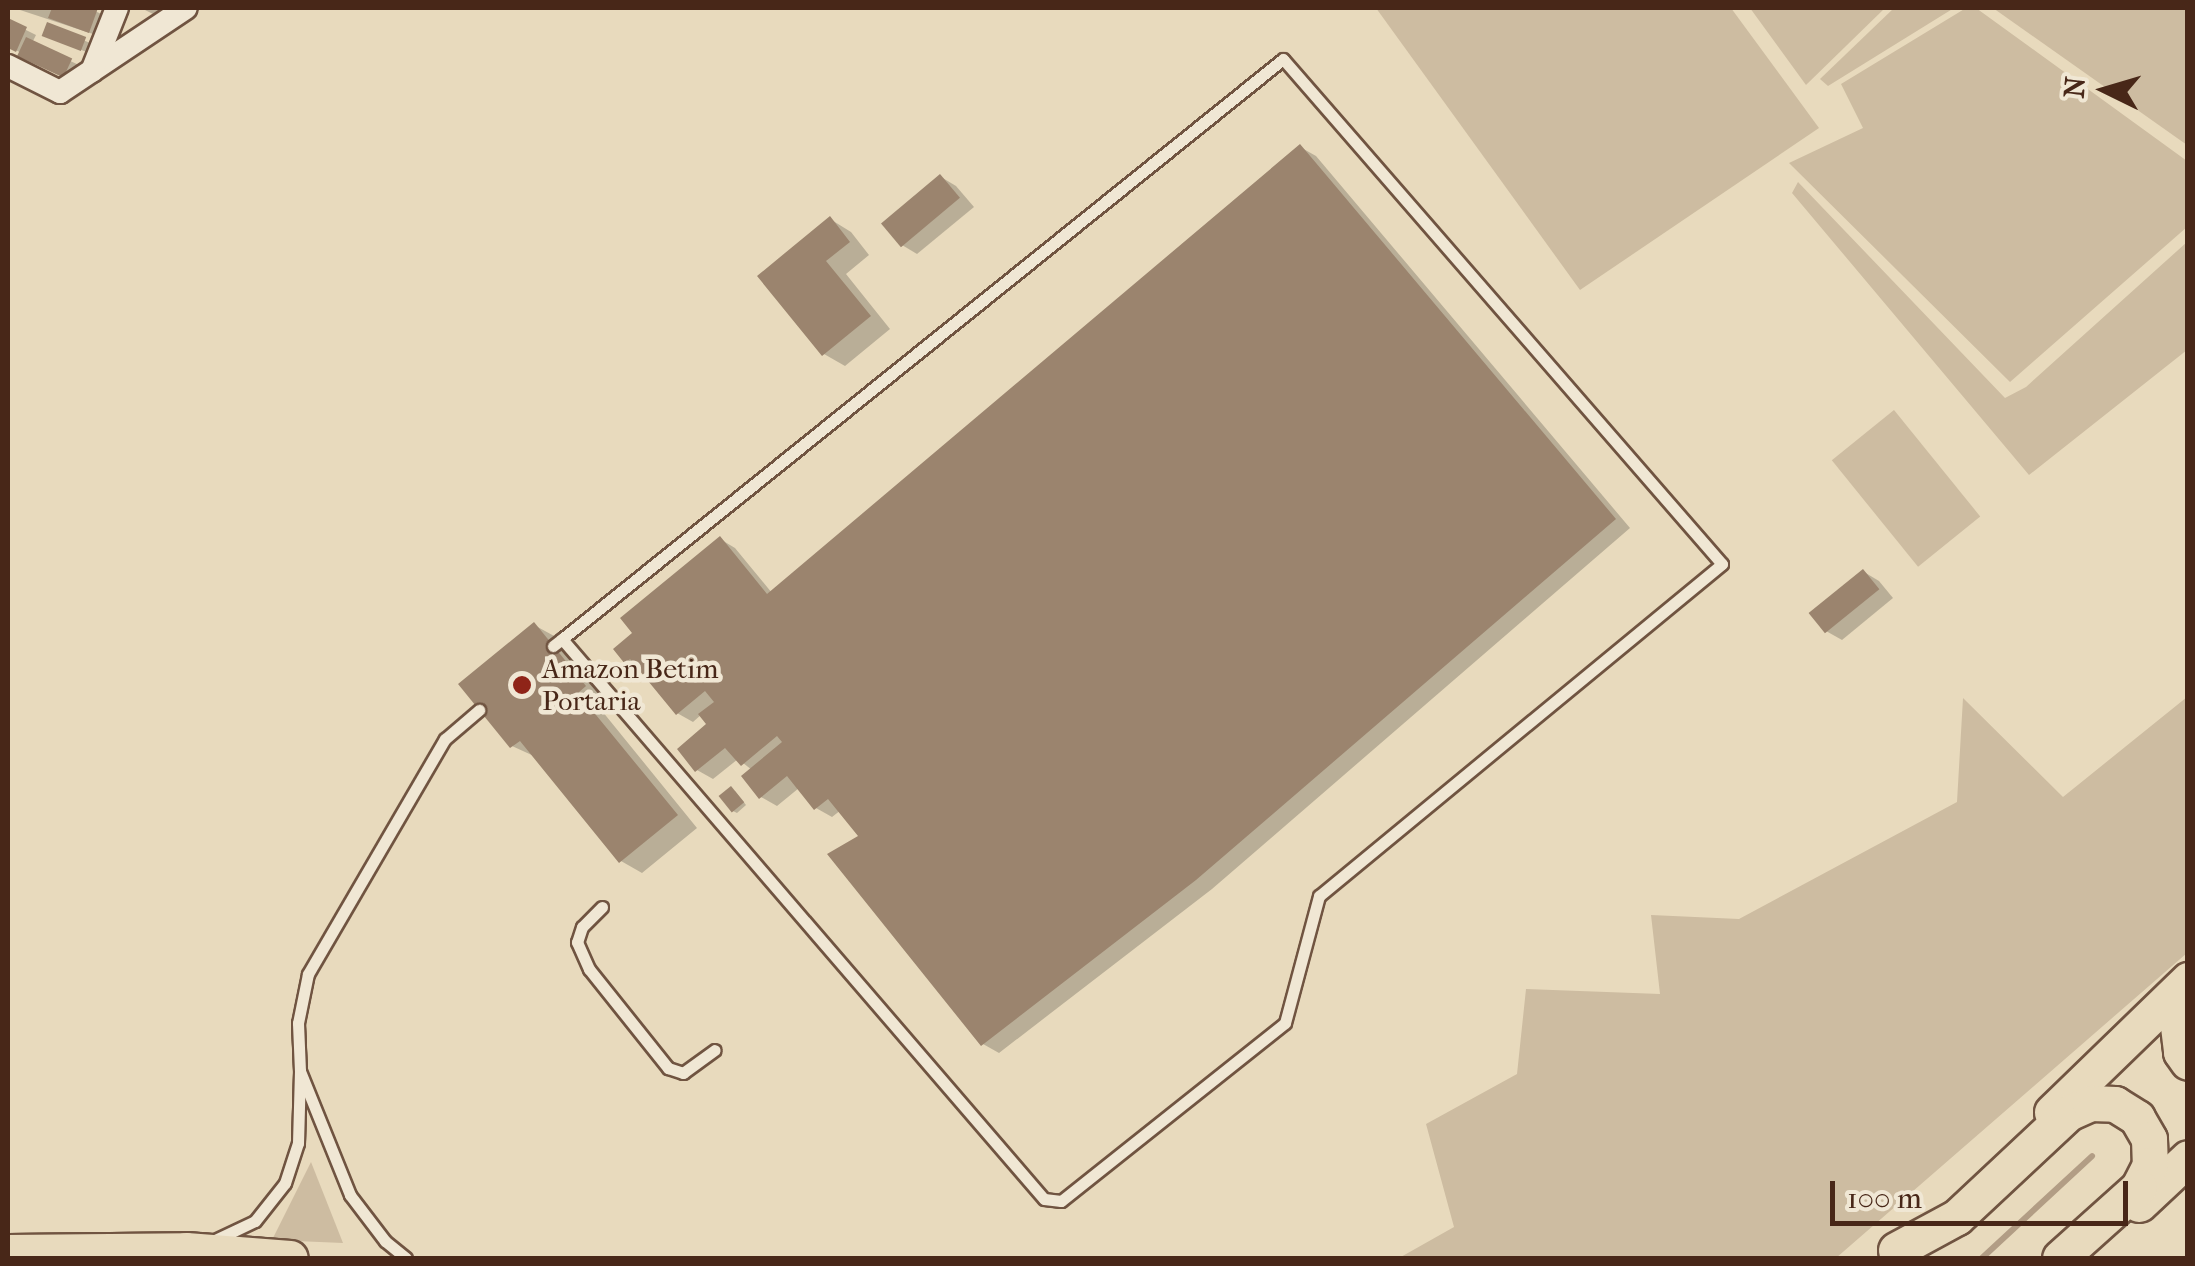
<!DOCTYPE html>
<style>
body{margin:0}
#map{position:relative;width:2195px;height:1266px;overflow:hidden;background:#e8dabd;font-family:"IM FELL French Canon",serif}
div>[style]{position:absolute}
.green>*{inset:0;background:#cdbca1;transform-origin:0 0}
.shadow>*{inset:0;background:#0003}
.stream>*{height:6px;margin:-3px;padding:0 3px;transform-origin:3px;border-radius:3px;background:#b29d85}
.building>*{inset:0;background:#9b846e;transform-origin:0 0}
.roads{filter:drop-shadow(2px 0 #705441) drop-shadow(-2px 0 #705441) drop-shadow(0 2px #705441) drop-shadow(0 -2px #705441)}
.service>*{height:11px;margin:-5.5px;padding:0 5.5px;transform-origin:5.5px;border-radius:5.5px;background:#f0e7d4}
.minor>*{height:22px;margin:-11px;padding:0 11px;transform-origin:11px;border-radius:11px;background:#f0e7d4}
.primary>*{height:35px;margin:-17.5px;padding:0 17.5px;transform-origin:17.5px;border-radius:17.5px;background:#e8dabd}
.dots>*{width:28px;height:28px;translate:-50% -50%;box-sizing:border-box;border:5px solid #f0e7d4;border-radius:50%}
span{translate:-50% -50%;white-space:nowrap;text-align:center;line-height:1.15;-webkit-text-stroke:9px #f0e7d4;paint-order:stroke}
.poi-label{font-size:28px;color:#482718}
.left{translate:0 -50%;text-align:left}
.frame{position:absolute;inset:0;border:10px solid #482718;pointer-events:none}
.north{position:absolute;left:2055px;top:40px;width:100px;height:100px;-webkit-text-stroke:8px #f0e7d4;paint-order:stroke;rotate:275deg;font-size:28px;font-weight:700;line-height:40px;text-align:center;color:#482718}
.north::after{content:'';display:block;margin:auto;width:35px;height:45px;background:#482718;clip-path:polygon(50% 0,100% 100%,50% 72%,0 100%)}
.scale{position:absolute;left:1830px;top:1181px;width:298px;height:45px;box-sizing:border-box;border:5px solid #482718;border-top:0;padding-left:12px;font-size:30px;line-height:35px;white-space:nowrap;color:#482718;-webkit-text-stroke:8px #f0e7d4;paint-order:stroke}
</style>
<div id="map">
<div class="green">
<i style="clip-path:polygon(1376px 8px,1731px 8px,1819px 128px,1580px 290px)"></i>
<i style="clip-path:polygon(1750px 8px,1885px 8px,1806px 85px)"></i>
<i style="clip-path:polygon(1894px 8px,1954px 8px,1828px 86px,1820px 79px)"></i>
<i style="clip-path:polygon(1966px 8px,1976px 8px,2187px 161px,2187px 227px,2010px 382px,1789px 163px,1863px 128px,1841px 84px)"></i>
<i style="clip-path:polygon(1993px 8px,2187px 8px,2187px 145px)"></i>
<i style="clip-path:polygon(1798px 182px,2005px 398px,2026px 387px,2187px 242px,2187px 350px,2029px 475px,1792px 193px)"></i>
<i style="left:1894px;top:410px;width:137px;height:80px;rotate:51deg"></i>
<i style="clip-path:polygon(2187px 697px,2187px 953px,1836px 1258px,1399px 1258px,1454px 1227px,1426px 1124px,1517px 1074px,1526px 989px,1660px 994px,1651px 915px,1739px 919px,1957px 802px,1963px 698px,2063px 797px)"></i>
<i style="clip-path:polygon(311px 1162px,343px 1243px,272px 1240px)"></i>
</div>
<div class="shadow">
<i style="clip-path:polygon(14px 8px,88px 8px,106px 16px,99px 36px)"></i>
<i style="clip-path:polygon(141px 8px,186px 8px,169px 22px)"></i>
<i style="clip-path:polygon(8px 21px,36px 35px,32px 43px,81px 66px,74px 81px,8px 46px)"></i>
<i style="clip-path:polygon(49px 26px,95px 45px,92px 54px,55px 40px)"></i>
<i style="clip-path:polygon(1300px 147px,1316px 156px,1630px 528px,1212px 889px,999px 1053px,983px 1044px,862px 836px,841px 810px,832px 817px,816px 808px,799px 788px,777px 806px,761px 797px,752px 770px,738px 759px,713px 779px,697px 770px,710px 725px,702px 714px,693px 722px,677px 713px,642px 671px,626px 662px,636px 634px,720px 539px,735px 548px,772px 593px)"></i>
<i style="clip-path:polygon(941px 177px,956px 186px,974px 207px,917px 254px,902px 245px)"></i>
<i style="clip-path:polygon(830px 219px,851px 232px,869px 255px,846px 274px,890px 329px,845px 366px,824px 354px,761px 276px)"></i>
<i style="clip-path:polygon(1864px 572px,1879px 581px,1893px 598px,1842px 640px,1826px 631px)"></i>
<i style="clip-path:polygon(534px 625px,556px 637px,606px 699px,598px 706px,697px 828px,642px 873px,621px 861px,536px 757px,512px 746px)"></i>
<i style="clip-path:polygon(735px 791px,746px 805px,737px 813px,733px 811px)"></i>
</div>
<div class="stream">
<i style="left:1982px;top:1258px;width:150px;rotate:-42.8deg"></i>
</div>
<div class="building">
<i style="clip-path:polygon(52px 8px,98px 8px,89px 33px,48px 18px)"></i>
<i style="clip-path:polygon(8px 18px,27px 27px,16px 52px,8px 48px)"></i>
<i style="left:47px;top:22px;width:42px;height:15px;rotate:21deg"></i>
<i style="left:26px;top:37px;width:51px;height:21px;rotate:25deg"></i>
<i style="clip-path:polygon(1300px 144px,1616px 519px,1196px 880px,981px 1046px,827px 854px,858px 836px,828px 799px,814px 810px,787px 776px,759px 799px,741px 776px,782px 742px,777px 736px,741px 766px,725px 748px,695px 772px,677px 749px,706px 724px,698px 714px,714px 702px,705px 691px,676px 715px,630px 659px,625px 664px,613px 649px,632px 633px,620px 618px,720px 536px,767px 594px)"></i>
<i style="left:940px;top:174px;width:31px;height:77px;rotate:50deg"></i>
<i style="clip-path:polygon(830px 216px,850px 242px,826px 261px,871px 316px,822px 356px,757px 276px)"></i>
<i style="left:1863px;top:569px;width:26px;height:70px;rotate:51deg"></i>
<i style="clip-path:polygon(534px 622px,586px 686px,578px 693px,678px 815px,619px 863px,520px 741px,510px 748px,458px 684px)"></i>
<i style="left:731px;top:786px;width:21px;height:16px;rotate:51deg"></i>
</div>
<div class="roads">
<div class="service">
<i style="left:553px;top:646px;width:11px;rotate:-38deg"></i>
<i style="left:562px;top:639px;width:925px;rotate:-38.81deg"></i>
<i style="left:1283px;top:59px;width:669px;rotate:49deg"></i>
<i style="left:1722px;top:564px;width:522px;rotate:140.52deg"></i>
<i style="left:1319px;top:896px;width:131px;rotate:105deg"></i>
<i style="left:1285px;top:1023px;width:286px;rotate:141.5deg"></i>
<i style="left:1061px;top:1201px;width:17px;rotate:-173deg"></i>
<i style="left:1044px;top:1199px;width:739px;rotate:-130.72deg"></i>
<i style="left:602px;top:907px;width:28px;rotate:135deg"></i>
<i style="left:582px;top:927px;width:16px;rotate:108deg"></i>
<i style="left:577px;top:942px;width:30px;rotate:66deg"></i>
<i style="left:589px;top:969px;width:127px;rotate:51.4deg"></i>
<i style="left:668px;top:1068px;width:16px;rotate:18deg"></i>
<i style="left:683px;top:1073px;width:39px;rotate:-36deg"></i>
<i style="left:300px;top:1071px;width:48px;rotate:-92.4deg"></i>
<i style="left:298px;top:1023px;width:50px;rotate:-78.5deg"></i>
<i style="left:308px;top:974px;width:272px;rotate:-59.8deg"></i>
<i style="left:445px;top:739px;width:45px;rotate:-40.5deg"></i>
<i style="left:215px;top:1240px;width:44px;rotate:-25.4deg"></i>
<i style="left:255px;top:1221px;width:48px;rotate:-51.7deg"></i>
<i style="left:285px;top:1183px;width:42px;rotate:-72deg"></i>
<i style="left:298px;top:1143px;width:72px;rotate:-88.4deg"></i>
<i style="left:300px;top:1071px;width:134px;rotate:68deg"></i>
<i style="left:350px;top:1195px;width:58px;rotate:52.7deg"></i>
<i style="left:385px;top:1241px;width:27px;rotate:39deg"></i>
</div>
<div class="minor">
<i style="left:8px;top:66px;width:58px;rotate:26.6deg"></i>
<i style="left:60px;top:92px;width:151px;rotate:-33.7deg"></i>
<i style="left:92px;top:71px;width:68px;rotate:-68.4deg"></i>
</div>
<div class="primary">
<i style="left:2188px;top:1004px;width:24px;rotate:114deg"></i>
<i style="left:2178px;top:1026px;width:26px;rotate:83deg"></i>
<i style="left:2181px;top:1052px;width:12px;rotate:55deg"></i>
<i style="left:2052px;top:1112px;width:190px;rotate:-44.1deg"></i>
<i style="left:2139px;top:1204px;width:67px;rotate:-43.2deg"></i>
<i style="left:1896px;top:1250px;width:69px;rotate:-28.4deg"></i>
<i style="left:1957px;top:1217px;width:152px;rotate:-43.1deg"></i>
<i style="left:2068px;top:1113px;width:24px;rotate:-24deg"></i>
<i style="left:2090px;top:1103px;width:25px;rotate:2deg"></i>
<i style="left:2115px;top:1104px;width:26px;rotate:32deg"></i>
<i style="left:2137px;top:1118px;width:24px;rotate:60deg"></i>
<i style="left:2149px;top:1139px;width:26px;rotate:88deg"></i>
<i style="left:2150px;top:1165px;width:25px;rotate:117deg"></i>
<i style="left:2139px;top:1187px;width:106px;rotate:138.1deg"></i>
<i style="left:8px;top:1252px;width:178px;rotate:-0.6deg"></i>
<i style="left:186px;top:1250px;width:104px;rotate:4.4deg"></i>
</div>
</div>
<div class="dots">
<i style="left:522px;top:685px;background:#8f2418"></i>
</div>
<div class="poi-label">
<span class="left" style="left:542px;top:685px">Amazon Betim<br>Portaria</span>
</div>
<div class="frame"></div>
<div class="north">N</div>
<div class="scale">100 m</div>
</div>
